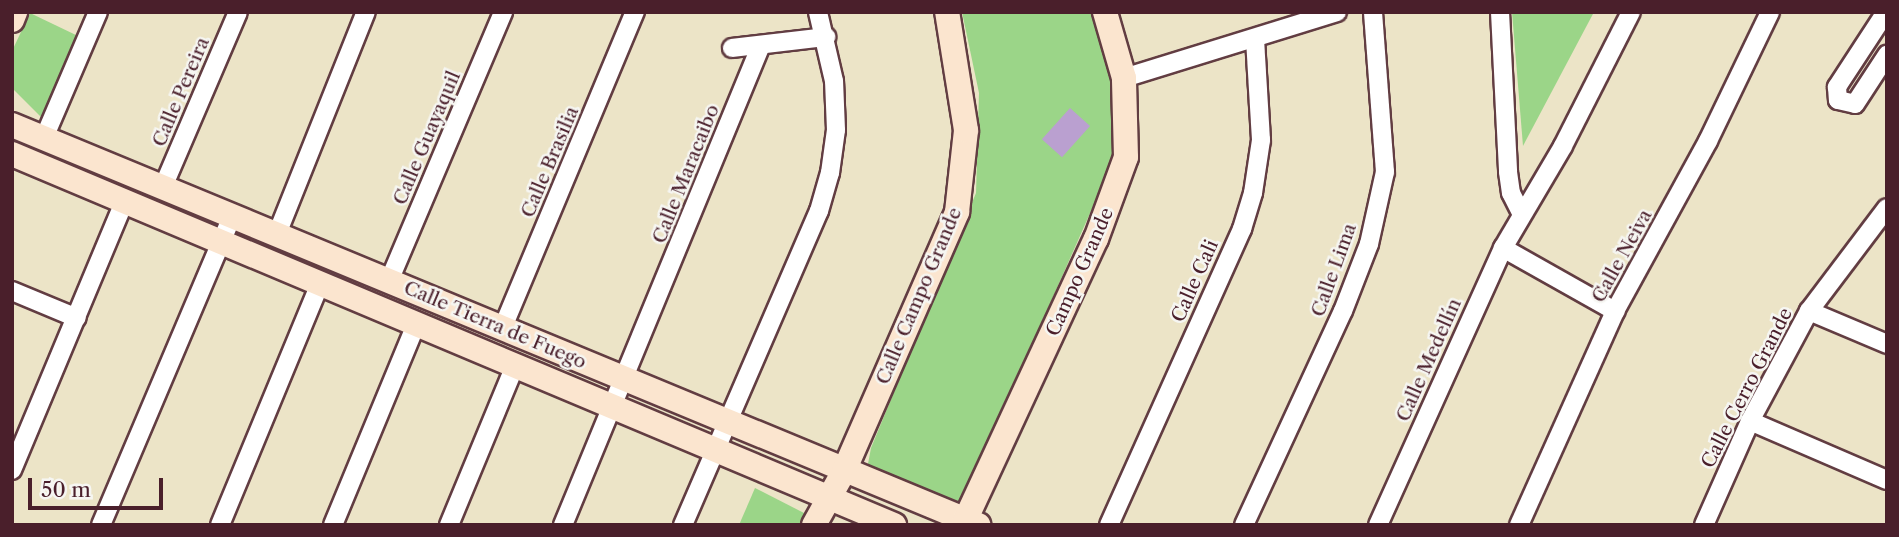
<!DOCTYPE html>
<meta charset="utf-8">
<style>
body{margin:0}
#map{position:relative;width:1899px;height:537px;overflow:hidden;background:#ece4c7;font-family:"Libre Caslon Text",serif}
div>[style]{position:absolute}
.green>*{inset:0;background:#9bd588}
.building>*{inset:0;background:#baa0d0;transform-origin:0 0}
.roads{filter:drop-shadow(2px 0 #623d42) drop-shadow(-2px 0 #623d42) drop-shadow(0 2px #623d42) drop-shadow(0 -2px #623d42)}
.street>*{height:18px;margin:-9px;padding:0 9px;transform-origin:9px;border-radius:9px;background:#fff}
.secondary>*{height:24px;margin:-12px;padding:0 12px;transform-origin:12px;border-radius:12px;background:#fbe5cf}
span{translate:-50% -50%;white-space:nowrap;text-align:center;line-height:1.15;-webkit-text-stroke:5px #f6f6f2;paint-order:stroke}
.street-label{font-size:19px;color:#4a1f2b}
.frame{position:absolute;inset:0;border:14px solid #4a1f2b;pointer-events:none}
.scale{position:absolute;left:28px;top:478px;width:135px;height:32px;box-sizing:border-box;border:4px solid #4a1f2b;border-top:0;padding-left:9px;font-size:21px;line-height:24px;white-space:nowrap;color:#4a1f2b;-webkit-text-stroke:5px #f6f6f2;paint-order:stroke}
</style>
<div id="map">
<div class="green">
<i style="clip-path:polygon(962px 12px,1095px 12px,1114px 76px,1114px 159px,964px 498px,957px 503px,867px 469px,871px 448px,976px 193px,979px 93px)"></i>
<i style="clip-path:polygon(1512px 12px,1594px 12px,1523px 146px)"></i>
<i style="clip-path:polygon(30px 13px,78px 36px,42px 118px,12px 88px,12px 51px)"></i>
<i style="clip-path:polygon(755px 488px,806px 514px,800px 525px,739px 525px)"></i>
</div>
<div class="building">
<i style="left:1070px;top:108px;width:27px;height:42px;rotate:42deg"></i>
</div>
<div class="roads">
<div class="street">
<i style="left:1500px;top:12px;width:160px;rotate:87.1deg"></i>
<i style="left:1508px;top:172px;width:21px;rotate:82deg"></i>
<i style="left:1511px;top:193px;width:22px;rotate:63deg"></i>
<i style="left:1886px;top:12px;width:90px;rotate:123.2deg"></i>
<i style="left:1837px;top:87px;width:13px;rotate:86deg"></i>
<i style="left:1838px;top:100px;width:17px;rotate:13deg"></i>
<i style="left:1855px;top:104px;width:59px;rotate:-56.9deg"></i>
<i style="left:732px;top:48px;width:95px;rotate:-6.7deg"></i>
<i style="left:1124px;top:78px;width:223px;rotate:-17.2deg"></i>
<i style="left:44px;top:138px;width:137px;rotate:-66.8deg"></i>
<i style="left:163px;top:187px;width:190px;rotate:-66.8deg"></i>
<i style="left:277px;top:234px;width:239px;rotate:-68.2deg"></i>
<i style="left:1503px;top:248px;width:129px;rotate:29.4deg"></i>
<i style="left:389px;top:281px;width:292px;rotate:-67deg"></i>
<i style="left:12px;top:291px;width:70px;rotate:22.6deg"></i>
<i style="left:1809px;top:311px;width:85px;rotate:22.9deg"></i>
<i style="left:503px;top:327px;width:342px;rotate:-67.3deg"></i>
<i style="left:1750px;top:421px;width:149px;rotate:23.3deg"></i>
<i style="left:12px;top:470px;width:290px;rotate:-67.3deg"></i>
<i style="left:101px;top:525px;width:336px;rotate:-67deg"></i>
<i style="left:220px;top:525px;width:261px;rotate:-67.5deg"></i>
<i style="left:333px;top:525px;width:217px;rotate:-67.5deg"></i>
<i style="left:449px;top:525px;width:172px;rotate:-67.5deg"></i>
<i style="left:563px;top:525px;width:519px;rotate:-67.58deg"></i>
<i style="left:683px;top:525px;width:342px;rotate:-66.6deg"></i>
<i style="left:819px;top:211px;width:40px;rotate:-74deg"></i>
<i style="left:830px;top:173px;width:43px;rotate:-82.1deg"></i>
<i style="left:836px;top:130px;width:49px;rotate:-92.3deg"></i>
<i style="left:834px;top:81px;width:71px;rotate:-103.1deg"></i>
<i style="left:1109px;top:525px;width:325px;rotate:-65.8deg"></i>
<i style="left:1242px;top:229px;width:38px;rotate:-73deg"></i>
<i style="left:1253px;top:193px;width:54px;rotate:-81.4deg"></i>
<i style="left:1261px;top:140px;width:100px;rotate:-93.4deg"></i>
<i style="left:1244px;top:525px;width:236px;rotate:-65.2deg"></i>
<i style="left:1343px;top:311px;width:72px;rotate:-68.8deg"></i>
<i style="left:1369px;top:244px;width:74px;rotate:-77.5deg"></i>
<i style="left:1385px;top:172px;width:160px;rotate:-94.3deg"></i>
<i style="left:1378px;top:525px;width:304px;rotate:-65.7deg"></i>
<i style="left:1503px;top:248px;width:118px;rotate:-59.5deg"></i>
<i style="left:1563px;top:146px;width:150px;rotate:-63.1deg"></i>
<i style="left:1519px;top:525px;width:235px;rotate:-65.8deg"></i>
<i style="left:1615px;top:311px;width:194px;rotate:-61.3deg"></i>
<i style="left:1708px;top:141px;width:143px;rotate:-64.3deg"></i>
<i style="left:1704px;top:525px;width:114px;rotate:-66.1deg"></i>
<i style="left:1750px;top:421px;width:125px;rotate:-61.8deg"></i>
<i style="left:1809px;top:311px;width:129px;rotate:-52.9deg"></i>
</div>
<div class="secondary">
<i style="left:12px;top:20px;width:9px;rotate:-69deg"></i>
<i style="left:12px;top:125px;width:1046px;rotate:22.49deg"></i>
<i style="left:12px;top:154px;width:957px;rotate:22.81deg"></i>
<i style="left:814px;top:525px;width:62px;rotate:-60.9deg"></i>
<i style="left:844px;top:471px;width:283px;rotate:-66.4deg"></i>
<i style="left:957px;top:212px;width:82px;rotate:-83.7deg"></i>
<i style="left:966px;top:130px;width:120px;rotate:-99.1deg"></i>
<i style="left:963px;top:525px;width:315px;rotate:-65.1deg"></i>
<i style="left:1096px;top:239px;width:87px;rotate:-69.9deg"></i>
<i style="left:1126px;top:157px;width:79px;rotate:-91.5deg"></i>
<i style="left:1124px;top:78px;width:69px;rotate:-106.1deg"></i>
</div>
</div>
<div class="street-label">
<span style="left:181px;top:92px;rotate:-67deg">Calle Pereira</span>
<span style="left:427px;top:138px;rotate:-67deg">Calle Guayaquil</span>
<span style="left:550px;top:162px;rotate:-67deg">Calle Brasilia</span>
<span style="left:686px;top:174px;rotate:-68deg">Calle Maracaibo</span>
<span style="left:1622px;top:256px;rotate:-61deg">Calle Neiva</span>
<span style="left:1334px;top:270px;rotate:-70deg">Calle Lima</span>
<span style="left:1080px;top:272px;rotate:-66deg">Campo Grande</span>
<span style="left:1195px;top:281px;rotate:-66deg">Calle Cali</span>
<span style="left:919px;top:296px;rotate:-67deg">Calle Campo Grande</span>
<span style="left:495px;top:325px;rotate:23deg">Calle Tierra de Fuego</span>
<span style="left:1429px;top:360px;rotate:-66deg">Calle Medellín</span>
<span style="left:1747px;top:388px;rotate:-63deg">Calle Cerro Grande</span>
</div>
<div class="frame"></div>
<div class="scale">50 m</div>
</div>
